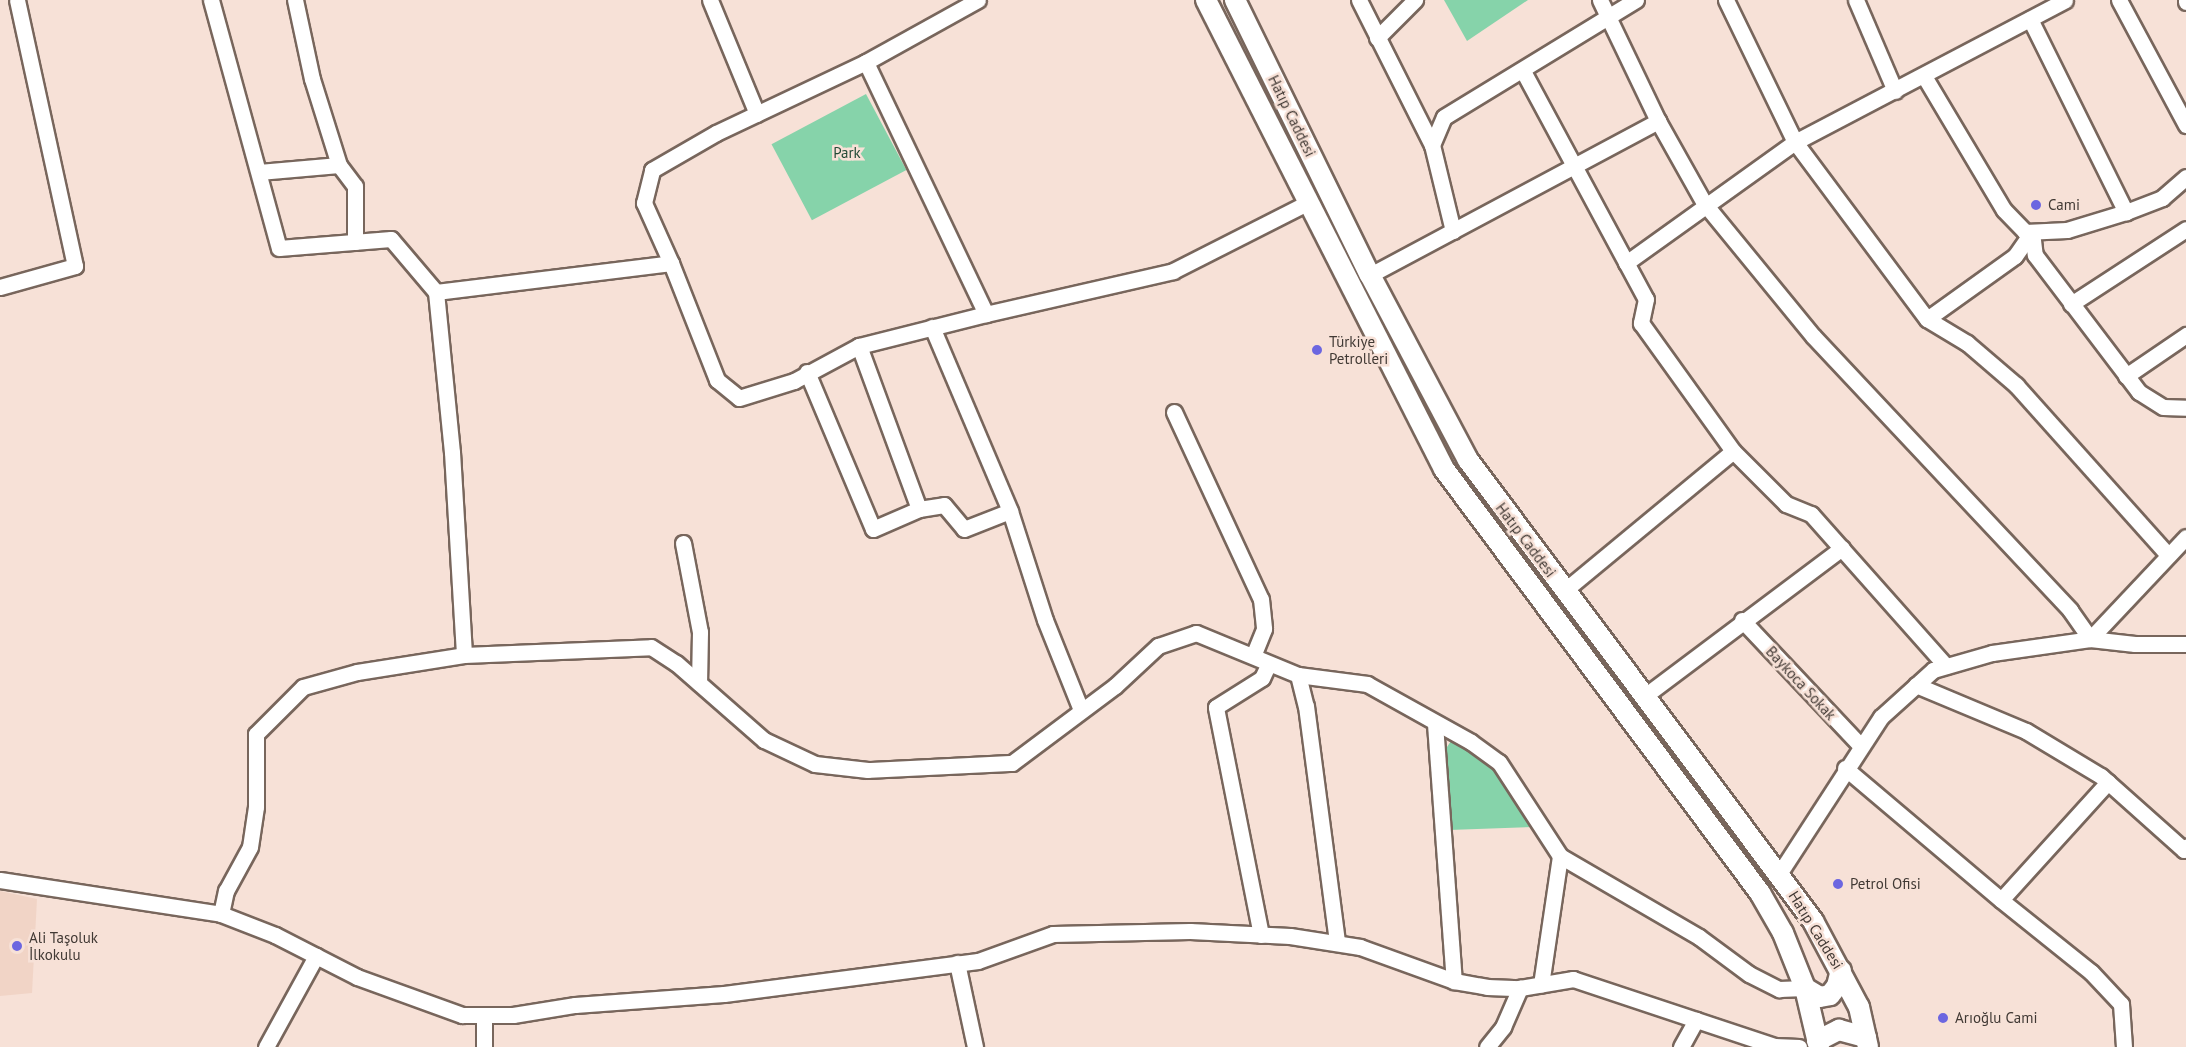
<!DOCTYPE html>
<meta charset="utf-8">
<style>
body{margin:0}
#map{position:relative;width:2186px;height:1047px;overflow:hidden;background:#f7e1d7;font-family:"PT Sans",sans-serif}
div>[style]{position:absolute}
.built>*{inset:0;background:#f1d4c6}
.green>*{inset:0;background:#86d3aa;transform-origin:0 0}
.roads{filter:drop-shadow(2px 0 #78665c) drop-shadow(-2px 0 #78665c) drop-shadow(0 2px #78665c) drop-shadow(0 -2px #78665c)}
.minor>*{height:15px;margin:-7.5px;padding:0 7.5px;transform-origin:7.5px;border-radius:7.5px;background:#fff}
.secondary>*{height:20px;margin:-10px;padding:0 10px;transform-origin:10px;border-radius:10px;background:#fff}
.dots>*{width:16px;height:16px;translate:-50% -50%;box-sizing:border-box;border:3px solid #f7e1d7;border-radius:50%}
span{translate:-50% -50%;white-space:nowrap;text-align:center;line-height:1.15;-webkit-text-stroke:5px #f7e1d7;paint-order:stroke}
.street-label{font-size:15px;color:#413934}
.park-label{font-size:15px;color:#224a36}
.poi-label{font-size:15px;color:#413934}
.left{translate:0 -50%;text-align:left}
</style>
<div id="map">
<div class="built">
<i style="clip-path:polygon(0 891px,37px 899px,32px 993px,0 996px)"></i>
</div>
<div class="green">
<i style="clip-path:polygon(1444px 0,1528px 0,1467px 41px)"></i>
<i style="left:866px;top:94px;width:86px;height:107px;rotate:62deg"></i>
<i style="clip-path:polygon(1451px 741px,1470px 747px,1488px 763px,1534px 827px,1449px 830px,1441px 756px)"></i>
</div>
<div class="roads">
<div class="minor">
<i style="left:211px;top:0;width:257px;rotate:74.7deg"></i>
<i style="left:279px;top:248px;width:112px;rotate:-4.6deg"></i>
<i style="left:391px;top:239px;width:70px;rotate:49.7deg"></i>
<i style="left:436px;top:292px;width:237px;rotate:-7deg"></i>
<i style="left:671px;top:263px;width:66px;rotate:-114.2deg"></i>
<i style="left:644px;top:203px;width:34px;rotate:-76deg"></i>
<i style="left:652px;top:170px;width:74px;rotate:-30deg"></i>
<i style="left:716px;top:133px;width:166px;rotate:-25.3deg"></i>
<i style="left:866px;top:62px;width:128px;rotate:-29deg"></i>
<i style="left:710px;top:0;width:123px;rotate:67.6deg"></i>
<i style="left:1359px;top:0;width:162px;rotate:63.3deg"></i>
<i style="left:1600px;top:0;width:134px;rotate:64.4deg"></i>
<i style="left:1658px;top:121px;width:94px;rotate:60.7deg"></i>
<i style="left:1704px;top:203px;width:172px;rotate:50.7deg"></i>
<i style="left:1813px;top:336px;width:376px;rotate:46.8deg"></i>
<i style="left:2070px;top:610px;width:35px;rotate:55deg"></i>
<i style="left:2090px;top:639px;width:45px;rotate:6.3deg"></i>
<i style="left:2135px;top:644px;width:51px"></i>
<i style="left:1726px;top:0;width:158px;rotate:64.1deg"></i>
<i style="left:1795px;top:142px;width:221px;rotate:53.3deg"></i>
<i style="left:1927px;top:319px;width:47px;rotate:31deg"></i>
<i style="left:1967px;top:343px;width:65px;rotate:40.6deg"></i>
<i style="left:2016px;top:385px;width:227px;rotate:48.2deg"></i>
<i style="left:1856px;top:0;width:99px;rotate:66.8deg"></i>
<i style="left:2119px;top:0;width:142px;rotate:61.8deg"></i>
<i style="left:2186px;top:0;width:2px;rotate:90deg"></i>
<i style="left:2030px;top:19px;width:216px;rotate:63.6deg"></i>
<i style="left:1377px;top:38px;width:54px;rotate:-45deg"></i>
<i style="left:1523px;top:71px;width:259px;rotate:61.7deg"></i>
<i style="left:1646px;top:299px;width:25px;rotate:102deg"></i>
<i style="left:1641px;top:323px;width:158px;rotate:54.3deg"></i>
<i style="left:1733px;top:451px;width:75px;rotate:45deg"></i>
<i style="left:1786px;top:504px;width:27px;rotate:22deg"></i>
<i style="left:1811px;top:514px;width:203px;rotate:48.4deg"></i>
<i style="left:1924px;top:76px;width:156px;rotate:59.2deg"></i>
<i style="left:2004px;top:210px;width:30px;rotate:46deg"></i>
<i style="left:2025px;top:232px;width:42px;rotate:-2.7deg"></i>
<i style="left:2067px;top:230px;width:62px;rotate:-17deg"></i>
<i style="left:2126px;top:212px;width:39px;rotate:-21deg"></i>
<i style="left:2162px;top:198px;width:32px;rotate:-41deg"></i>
<i style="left:339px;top:165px;width:26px;rotate:53deg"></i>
<i style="left:355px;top:186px;width:56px;rotate:90deg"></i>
<i style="left:259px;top:172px;width:80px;rotate:-5deg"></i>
<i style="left:339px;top:165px;width:90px;rotate:-107.4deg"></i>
<i style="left:312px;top:79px;width:81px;rotate:-102.1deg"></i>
<i style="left:1453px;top:231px;width:89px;rotate:-103.7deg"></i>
<i style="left:1432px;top:145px;width:30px;rotate:-67deg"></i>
<i style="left:1444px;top:117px;width:225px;rotate:-31.4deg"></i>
<i style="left:2032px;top:232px;width:23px;rotate:83deg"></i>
<i style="left:2035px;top:255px;width:172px;rotate:52.8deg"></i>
<i style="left:2139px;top:392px;width:28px;rotate:32deg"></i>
<i style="left:2163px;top:407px;width:23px;rotate:2deg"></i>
<i style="left:671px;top:263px;width:126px;rotate:68.5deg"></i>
<i style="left:717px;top:380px;width:28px;rotate:39deg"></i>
<i style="left:739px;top:398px;width:58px;rotate:-17.2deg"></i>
<i style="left:794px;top:381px;width:74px;rotate:-28.3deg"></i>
<i style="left:859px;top:346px;width:131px;rotate:-14.1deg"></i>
<i style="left:986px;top:314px;width:279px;rotate:-115.5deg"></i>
<i style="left:1626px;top:263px;width:208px;rotate:-35.6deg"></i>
<i style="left:1795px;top:142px;width:305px;rotate:-27.7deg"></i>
<i style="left:1370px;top:275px;width:327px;rotate:-28.1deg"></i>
<i style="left:0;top:287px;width:78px;rotate:-15.6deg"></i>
<i style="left:75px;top:266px;width:272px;rotate:-102.3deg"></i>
<i style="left:436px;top:292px;width:161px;rotate:84.3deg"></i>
<i style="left:452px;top:452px;width:203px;rotate:86.6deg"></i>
<i style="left:2071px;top:304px;width:137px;rotate:-33.1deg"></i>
<i style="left:986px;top:314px;width:192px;rotate:-12.9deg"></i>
<i style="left:1173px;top:271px;width:153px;rotate:-26.9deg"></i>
<i style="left:1927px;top:319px;width:108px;rotate:-35.6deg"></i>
<i style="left:2015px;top:256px;width:29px;rotate:-55deg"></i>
<i style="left:932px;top:327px;width:200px;rotate:67deg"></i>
<i style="left:1010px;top:511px;width:114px;rotate:72.2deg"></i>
<i style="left:1045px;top:620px;width:97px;rotate:68.2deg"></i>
<i style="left:807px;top:372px;width:170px;rotate:67.2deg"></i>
<i style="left:873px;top:529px;width:50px;rotate:-23.5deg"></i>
<i style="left:919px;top:509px;width:174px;rotate:-110.2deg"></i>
<i style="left:2126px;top:376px;width:73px;rotate:-34.3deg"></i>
<i style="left:1174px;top:412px;width:206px;rotate:65.1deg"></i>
<i style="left:1261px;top:599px;width:30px;rotate:84deg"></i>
<i style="left:1264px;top:629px;width:29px;rotate:112deg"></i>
<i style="left:919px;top:509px;width:25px;rotate:-9deg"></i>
<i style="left:944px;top:505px;width:31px;rotate:50deg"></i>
<i style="left:964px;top:529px;width:49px;rotate:-21.4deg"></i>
<i style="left:683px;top:543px;width:91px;rotate:79.2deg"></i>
<i style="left:700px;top:632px;width:51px;rotate:91.1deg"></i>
<i style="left:1564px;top:591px;width:219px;rotate:-39.6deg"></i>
<i style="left:1742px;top:620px;width:172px;rotate:46.7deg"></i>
<i style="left:1298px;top:675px;width:32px;rotate:76deg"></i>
<i style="left:1306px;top:706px;width:239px;rotate:82.5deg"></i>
<i style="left:1916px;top:685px;width:119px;rotate:22.7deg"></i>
<i style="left:2026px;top:731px;width:87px;rotate:31deg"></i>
<i style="left:2101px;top:776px;width:111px;rotate:41.7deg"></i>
<i style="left:2184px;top:850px;width:4px;rotate:-56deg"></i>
<i style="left:1646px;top:695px;width:245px;rotate:-36.9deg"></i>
<i style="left:1435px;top:724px;width:258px;rotate:85.8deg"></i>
<i style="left:1845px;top:768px;width:204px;rotate:40.2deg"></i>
<i style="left:2108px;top:782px;width:159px;rotate:132.2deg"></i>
<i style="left:2001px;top:900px;width:115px;rotate:38.7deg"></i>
<i style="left:2091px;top:972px;width:44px;rotate:46.8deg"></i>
<i style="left:2121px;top:1004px;width:43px;rotate:86deg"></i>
<i style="left:1560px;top:856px;width:161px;rotate:30.2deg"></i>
<i style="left:1699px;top:937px;width:62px;rotate:36.5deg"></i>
<i style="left:1749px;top:974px;width:34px;rotate:27deg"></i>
<i style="left:1779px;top:989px;width:26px;rotate:-2deg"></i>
<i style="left:1779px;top:874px;width:187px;rotate:-57deg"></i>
<i style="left:1881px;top:717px;width:70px;rotate:-42.1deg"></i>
<i style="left:1933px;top:670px;width:61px;rotate:-16.1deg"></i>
<i style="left:1992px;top:653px;width:99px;rotate:-8.1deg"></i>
<i style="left:2090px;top:639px;width:140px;rotate:-46.7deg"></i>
<i style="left:0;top:880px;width:224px;rotate:8.7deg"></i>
<i style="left:221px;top:914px;width:58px;rotate:21.3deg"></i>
<i style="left:275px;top:935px;width:92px;rotate:27.1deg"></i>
<i style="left:357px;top:977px;width:112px;rotate:19.9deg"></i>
<i style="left:462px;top:1015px;width:51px"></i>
<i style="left:513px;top:1015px;width:63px;rotate:-9.2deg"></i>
<i style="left:575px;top:1005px;width:149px;rotate:-4.2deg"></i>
<i style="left:724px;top:994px;width:256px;rotate:-7.4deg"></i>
<i style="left:978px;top:961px;width:80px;rotate:-19.8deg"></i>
<i style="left:1053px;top:934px;width:137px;rotate:-1.3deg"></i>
<i style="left:1190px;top:931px;width:100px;rotate:2.9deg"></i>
<i style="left:1290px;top:936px;width:71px;rotate:8.9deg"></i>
<i style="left:1360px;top:947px;width:100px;rotate:19.9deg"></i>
<i style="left:1454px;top:981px;width:34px;rotate:10deg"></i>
<i style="left:1487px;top:987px;width:33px;rotate:2deg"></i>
<i style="left:1520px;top:988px;width:54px;rotate:-9.6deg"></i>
<i style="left:1573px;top:979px;width:212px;rotate:18.4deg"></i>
<i style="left:1774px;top:1046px;width:25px;rotate:2deg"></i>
<i style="left:221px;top:914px;width:24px;rotate:-78deg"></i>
<i style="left:226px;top:891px;width:50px;rotate:-61.4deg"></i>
<i style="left:250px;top:847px;width:40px;rotate:-81.5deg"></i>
<i style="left:256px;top:807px;width:73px;rotate:-90deg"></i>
<i style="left:256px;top:734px;width:66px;rotate:-45deg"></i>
<i style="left:303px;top:687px;width:56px;rotate:-15.5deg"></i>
<i style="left:357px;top:672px;width:108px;rotate:-9deg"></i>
<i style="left:464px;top:655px;width:187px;rotate:-2.4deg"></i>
<i style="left:651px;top:647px;width:30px;rotate:33deg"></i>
<i style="left:676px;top:663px;width:117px;rotate:41.2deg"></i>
<i style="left:764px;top:740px;width:56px;rotate:25.2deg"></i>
<i style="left:815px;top:764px;width:53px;rotate:6.5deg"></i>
<i style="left:868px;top:770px;width:144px;rotate:-2.8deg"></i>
<i style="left:1012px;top:763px;width:129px;rotate:-36.8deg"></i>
<i style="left:1115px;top:686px;width:59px;rotate:-42.9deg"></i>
<i style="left:1158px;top:646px;width:40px;rotate:-18.9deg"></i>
<i style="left:1196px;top:633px;width:110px;rotate:22.4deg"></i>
<i style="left:1298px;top:675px;width:70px;rotate:7.4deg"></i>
<i style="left:1367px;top:684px;width:119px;rotate:29.1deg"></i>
<i style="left:1471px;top:742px;width:34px;rotate:36deg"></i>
<i style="left:1499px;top:762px;width:112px;rotate:57deg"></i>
<i style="left:1560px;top:856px;width:130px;rotate:98.4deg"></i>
<i style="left:1261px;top:935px;width:232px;rotate:-101.2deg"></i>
<i style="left:1216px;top:707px;width:54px;rotate:-32.2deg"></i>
<i style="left:1262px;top:678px;width:14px;rotate:-65deg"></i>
<i style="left:957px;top:963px;width:86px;rotate:77.9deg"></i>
<i style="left:484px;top:1015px;width:32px;rotate:90deg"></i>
<i style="left:266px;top:1047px;width:104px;rotate:-61.2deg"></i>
<i style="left:1487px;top:1047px;width:26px;rotate:-51deg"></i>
<i style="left:1503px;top:1027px;width:43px;rotate:-66.4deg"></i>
<i style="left:1681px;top:1047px;width:31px;rotate:-61deg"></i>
</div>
<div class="secondary">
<i style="left:1206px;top:0;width:526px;rotate:63.09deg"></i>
<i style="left:1444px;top:469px;width:529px;rotate:53.3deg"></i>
<i style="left:1760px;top:893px;width:46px;rotate:60.1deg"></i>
<i style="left:1783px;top:933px;width:59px;rotate:68.2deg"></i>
<i style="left:1805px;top:988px;width:61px;rotate:76.7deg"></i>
<i style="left:1235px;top:0;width:306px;rotate:63.9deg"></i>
<i style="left:1370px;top:275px;width:209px;rotate:62.1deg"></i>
<i style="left:1468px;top:460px;width:576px;rotate:53.19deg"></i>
<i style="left:1813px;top:921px;width:98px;rotate:61.9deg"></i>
<i style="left:1859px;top:1007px;width:41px;rotate:77.3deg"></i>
<i style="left:1805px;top:988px;width:17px;rotate:31deg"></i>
<i style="left:1820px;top:997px;width:10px;rotate:-11deg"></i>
<i style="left:1830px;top:995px;width:11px;rotate:-52deg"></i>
<i style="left:1837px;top:986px;width:16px;rotate:-76deg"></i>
<i style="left:1817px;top:1041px;width:25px;rotate:-27deg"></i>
<i style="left:1839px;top:1030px;width:28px;rotate:15deg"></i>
</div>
</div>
<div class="dots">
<i style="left:2036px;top:205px;background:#6c66e0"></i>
<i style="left:1317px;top:350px;background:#6c66e0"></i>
<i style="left:1838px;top:884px;background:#6c66e0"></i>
<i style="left:17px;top:946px;background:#6c66e0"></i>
<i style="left:1943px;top:1018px;background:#6c66e0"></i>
</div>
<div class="street-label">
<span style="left:1292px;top:116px;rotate:64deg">Hatıp Caddesi</span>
<span style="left:1526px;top:540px;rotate:53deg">Hatıp Caddesi</span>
<span style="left:1801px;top:683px;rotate:47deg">Baykoca Sokak</span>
<span style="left:1816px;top:930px;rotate:58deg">Hatıp Caddesi</span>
</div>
<div class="park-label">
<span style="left:847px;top:153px">Park</span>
</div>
<div class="poi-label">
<span class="left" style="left:2048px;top:205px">Cami</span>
<span class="left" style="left:1329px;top:350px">Türkiye<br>Petrolleri</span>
<span class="left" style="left:1850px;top:884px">Petrol Ofisi</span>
<span class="left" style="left:29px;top:946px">Ali Taşoluk<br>İlkokulu</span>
<span class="left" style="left:1955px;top:1018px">Arıoğlu Cami</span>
</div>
</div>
